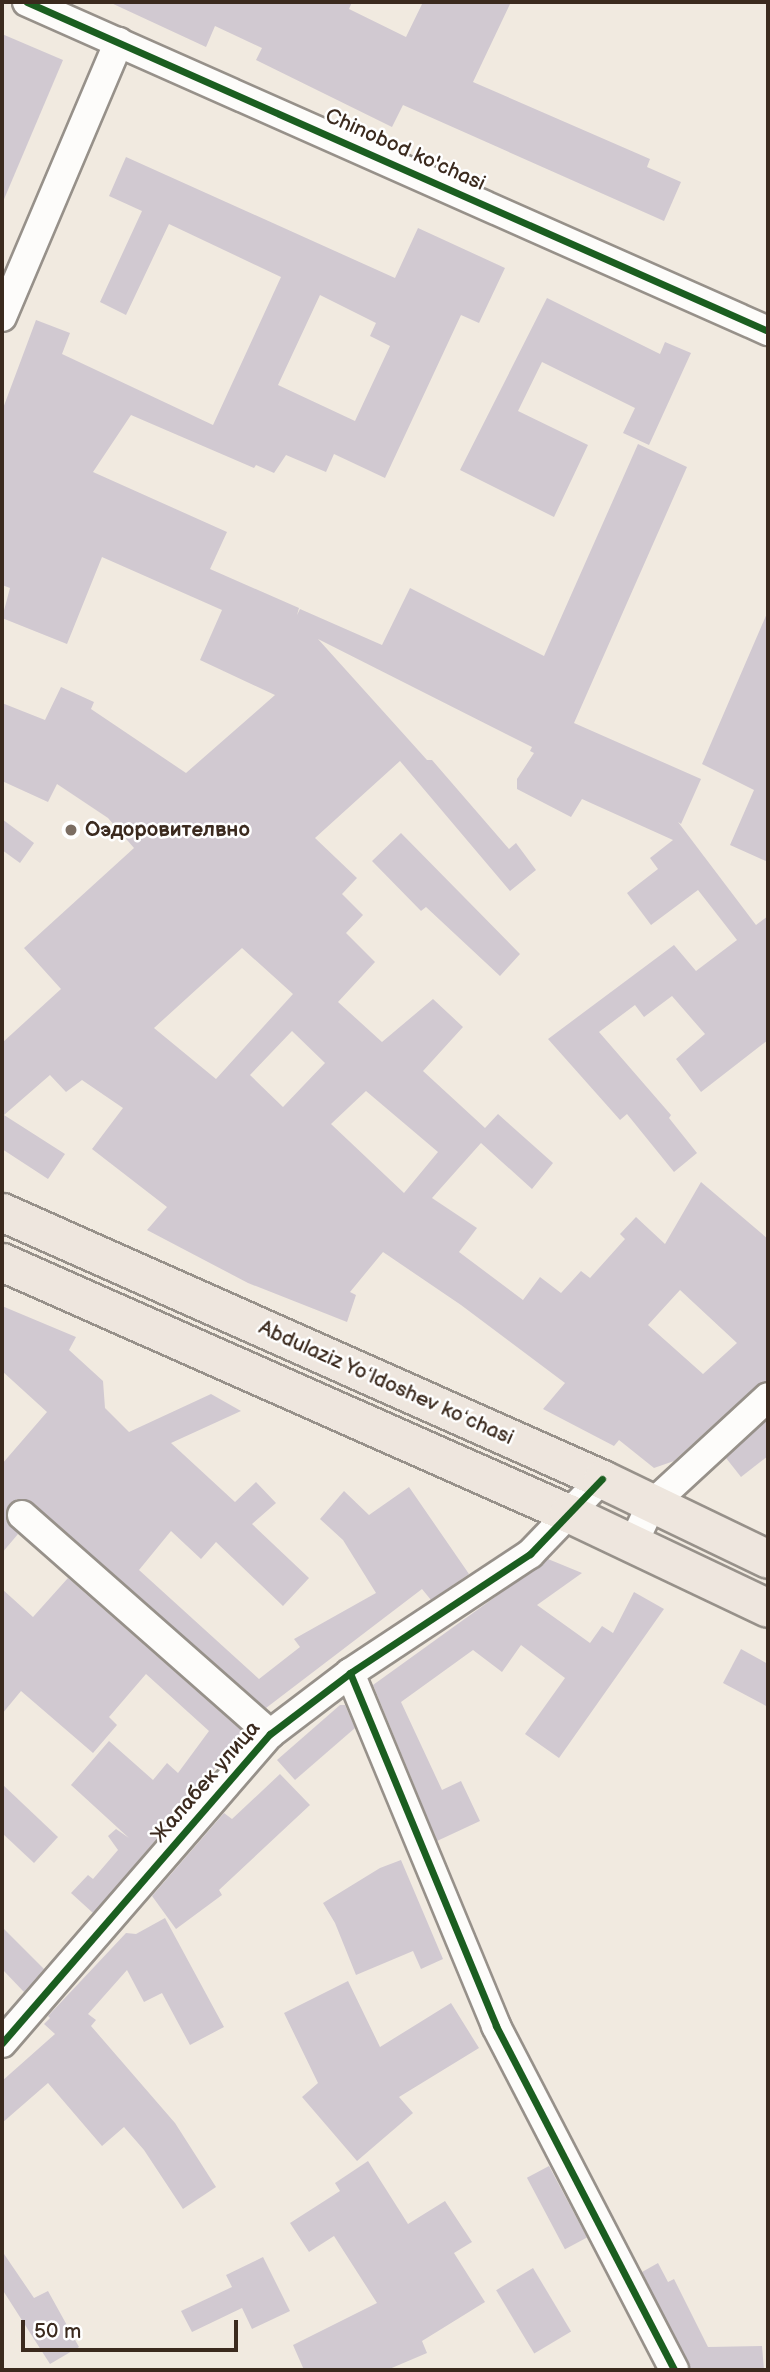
<!DOCTYPE html>
<meta charset="utf-8">
<style>
body{margin:0}
#map{position:relative;width:770px;height:2372px;overflow:hidden;background:#f1eae0;font-family:"Balsamiq Sans",sans-serif}
div>[style]{position:absolute}
.building>*{inset:0;background:#d1c9d1;transform-origin:0 0}
.roads{filter:drop-shadow(2px 0 #97918a) drop-shadow(-2px 0 #97918a) drop-shadow(0 2px #97918a) drop-shadow(0 -2px #97918a)}
.minor>*{height:28px;margin:-14px;padding:0 14px;transform-origin:14px;border-radius:14px;background:#fdfcfa}
.major>*{height:37px;margin:-18.5px;padding:0 18.5px;transform-origin:18.5px;border-radius:18.5px;background:#eee6de}
.cycleway>*{height:7px;margin:-3.5px;padding:0 3.5px;transform-origin:3.5px;border-radius:3.5px;background:#1b5e20}
.dots>*{width:19px;height:19px;translate:-50% -50%;box-sizing:border-box;border:4px solid #fff;border-radius:50%}
span{translate:-50% -50%;white-space:nowrap;text-align:center;line-height:1.15;-webkit-text-stroke:5px #fff;paint-order:stroke}
.street-label{font-size:21px;color:#3b2a1e}
.poi-label{font-size:21px;color:#3b2a1e;font-weight:700}
.left{translate:0 -50%;text-align:left}
.frame{position:absolute;inset:0;border:4px solid #3b2a1e;pointer-events:none}
.scale{position:absolute;left:21px;top:2320px;width:217px;height:32px;box-sizing:border-box;border:4px solid #3b2a1e;border-top:0;padding-left:9px;font-size:21px;line-height:24px;white-space:nowrap;color:#3b2a1e;-webkit-text-stroke:5px #fff;paint-order:stroke}
</style>
<div id="map">
<div class="building">
<i style="clip-path:polygon(109px 2px,352px 2px,349px 9px,406px 37px,423px 2px,511px 2px,473px 82px,650px 159px,647px 167px,681px 182px,664px 221px,403px 105px,392px 127px,256px 60px,262px 48px,215px 26px,206px 47px)"></i>
<i style="clip-path:polygon(2px 34px,63px 60px,2px 204px)"></i>
<i style="clip-path:polygon(evenodd,126px 157px,395px 278px,418px 228px,505px 268px,479px 323px,461px 315px,385px 478px,334px 454px,326px 472px,286px 455px,274px 473px,256px 465px,254px 468px,131px 415px,93px 472px,227px 532px,210px 569px,299px 608px,297px 615px,300px 609px,382px 645px,410px 588px,544px 656px,638px 444px,687px 467px,574px 723px,701px 779px,681px 824px,678px 822px,756px 925px,768px 916px,768px 1040px,701px 1092px,676px 1059px,705px 1034px,672px 996px,644px 1017px,635px 1005px,599px 1032px,671px 1115px,669px 1118px,697px 1153px,674px 1172px,627px 1114px,620px 1120px,548px 1039px,674px 945px,696px 971px,737px 940px,698px 890px,651px 925px,627px 893px,658px 869px,650px 858px,673px 840px,582px 799px,571px 817px,517px 789px,517px 779px,534px 753px,530px 751px,532px 747px,318px 639px,427px 760px,432px 760px,509px 849px,516px 843px,536px 870px,510px 891px,400px 761px,315px 838px,357px 878px,342px 894px,363px 915px,346px 933px,375px 962px,338px 1002px,382px 1042px,433px 999px,463px 1027px,423px 1071px,485px 1128px,498px 1114px,553px 1163px,532px 1189px,481px 1143px,432px 1198px,477px 1228px,459px 1252px,523px 1300px,540px 1277px,561px 1293px,581px 1271px,590px 1278px,625px 1239px,620px 1234px,636px 1217px,665px 1244px,701px 1182px,768px 1239px,768px 1381px,757px 1385px,674px 1461px,654px 1468px,619px 1440px,614px 1446px,543px 1409px,565px 1383px,461px 1305px,383px 1252px,350px 1292px,356px 1295px,347px 1322px,248px 1283px,147px 1230px,167px 1207px,92px 1149px,123px 1108px,82px 1080px,66px 1092px,50px 1075px,4px 1115px,65px 1154px,48px 1179px,2px 1149px,2px 1043px,61px 989px,24px 948px,134px 848px,108px 818px,57px 784px,48px 802px,2px 781px,2px 703px,45px 720px,61px 687px,94px 702px,91px 709px,186px 773px,275px 695px,200px 660px,222px 610px,102px 557px,67px 644px,2px 618px,10px 588px,2px 585px,2px 411px,36px 320px,70px 333px,62px 354px,213px 425px,281px 277px,169px 224px,126px 315px,100px 302px,142px 211px,109px 196px,126px 157px,320px 295px,376px 323px,370px 336px,390px 346px,355px 421px,278px 385px,320px 295px,126px 157px,242px 948px,293px 994px,216px 1079px,154px 1028px,242px 948px,126px 157px,292px 1031px,325px 1063px,283px 1107px,250px 1075px,292px 1031px,126px 157px,366px 1091px,438px 1152px,404px 1193px,331px 1124px,366px 1091px,126px 157px,680px 1290px,737px 1343px,703px 1374px,648px 1325px,680px 1290px)"></i>
<i style="clip-path:polygon(547px 298px,660px 354px,665px 342px,691px 353px,649px 445px,623px 433px,635px 408px,542px 362px,518px 411px,588px 445px,554px 517px,460px 470px)"></i>
<i style="clip-path:polygon(768px 611px,768px 862px,730px 845px,754px 790px,702px 764px)"></i>
<i style="clip-path:polygon(2px 819px,34px 843px,20px 863px,2px 850px)"></i>
<i style="clip-path:polygon(401px 833px,520px 954px,500px 976px,426px 907px,421px 911px,372px 861px)"></i>
<i style="clip-path:polygon(2px 1306px,76px 1337px,69px 1350px,103px 1381px,105px 1408px,129px 1432px,211px 1394px,241px 1411px,171px 1443px,235px 1502px,256px 1482px,276px 1503px,252px 1524px,309px 1578px,283px 1606px,216px 1542px,201px 1559px,171px 1531px,139px 1570px,259px 1679px,300px 1647px,294px 1639px,376px 1593px,343px 1540px,320px 1519px,344px 1491px,369px 1515px,409px 1487px,469px 1574px,431px 1600px,422px 1589px,266px 1708px,32px 1502px,17px 1499px,9px 1505px,6px 1520px,18px 1534px,2px 1553px,2px 1464px,47px 1412px,2px 1371px)"></i>
<i style="clip-path:polygon(768px 1419px,768px 1456px,741px 1477px,726px 1458px)"></i>
<i style="clip-path:polygon(548px 1559px,582px 1573px,537px 1605px,590px 1643px,602px 1626px,613px 1633px,634px 1592px,664px 1609px,559px 1758px,525px 1734px,565px 1678px,521px 1645px,502px 1672px,473px 1650px,401px 1702px,442px 1790px,461px 1781px,480px 1821px,437px 1841px,373px 1685px)"></i>
<i style="clip-path:polygon(68px 1578px,242px 1731px,204px 1784px,93px 1913px,71px 1893px,88px 1875px,93px 1879px,118px 1850px,108px 1836px,116px 1829px,129px 1838px,71px 1785px,109px 1741px,153px 1780px,167px 1763px,178px 1773px,209px 1731px,146px 1674px,109px 1717px,117px 1725px,93px 1753px,21px 1691px,2px 1714px,2px 1589px,33px 1617px)"></i>
<i style="clip-path:polygon(741px 1649px,768px 1664px,768px 1707px,723px 1683px)"></i>
<i style="clip-path:polygon(340px 1705px,345px 1705px,355px 1728px,295px 1780px,277px 1760px)"></i>
<i style="clip-path:polygon(280px 1774px,310px 1805px,219px 1890px,222px 1895px,176px 1929px,152px 1896px,224px 1813px,232px 1819px)"></i>
<i style="clip-path:polygon(2px 1784px,58px 1837px,34px 1863px,2px 1833px)"></i>
<i style="clip-path:polygon(401px 1860px,443px 1959px,421px 1969px,413px 1951px,356px 1975px,335px 1923px,323px 1903px,380px 1868px)"></i>
<i style="clip-path:polygon(165px 1918px,224px 2027px,190px 2045px,162px 1993px,144px 2002px,127px 1970px,88px 2014px,96px 2020px,91px 2026px,175px 2123px,216px 2187px,183px 2209px,144px 2150px,124px 2127px,102px 2146px,48px 2083px,2px 2123px,2px 2081px,55px 2034px,44px 2024px,50px 2018px,48px 2016px,126px 1933px,136px 1934px)"></i>
<i style="clip-path:polygon(2px 1927px,44px 1969px,24px 1992px,2px 1969px)"></i>
<i style="clip-path:polygon(348px 1981px,380px 2047px,451px 2003px,479px 2048px,399px 2097px,413px 2113px,357px 2161px,302px 2097px,318px 2083px,284px 2013px)"></i>
<i style="clip-path:polygon(368px 2161px,408px 2224px,445px 2201px,472px 2242px,454px 2253px,485px 2302px,422px 2341px,427px 2353px,387px 2370px,304px 2370px,293px 2345px,377px 2303px,334px 2236px,309px 2252px,290px 2223px,340px 2191px,335px 2183px)"></i>
<i style="left:549px;top:2166px;width:81px;height:25px;rotate:62deg"></i>
<i style="clip-path:polygon(2px 2251px,34px 2298px,48px 2291px,79px 2347px,50px 2364px,2px 2289px)"></i>
<i style="clip-path:polygon(263px 2257px,290px 2311px,252px 2329px,242px 2308px,192px 2332px,181px 2311px,232px 2287px,226px 2275px)"></i>
<i style="clip-path:polygon(658px 2263px,668px 2282px,674px 2279px,708px 2347px,762px 2346px,764px 2370px,690px 2369px,642px 2272px)"></i>
<i style="left:533px;top:2268px;width:74px;height:43px;rotate:59deg"></i>
</div>
<div class="roads">
<div class="minor">
<i style="left:27px;top:2px;width:811px;rotate:23.94deg"></i>
<i style="left:2px;top:317px;width:299px;rotate:-67deg"></i>
<i style="left:22px;top:1515px;width:331px;rotate:41.4deg"></i>
<i style="left:632px;top:1546px;width:45px;rotate:-65.1deg"></i>
<i style="left:651px;top:1505px;width:159px;rotate:-42.7deg"></i>
<i style="left:350px;top:1673px;width:382px;rotate:67.5deg"></i>
<i style="left:496px;top:2026px;width:387px;rotate:62.6deg"></i>
<i style="left:2px;top:2043px;width:409px;rotate:-49.1deg"></i>
<i style="left:270px;top:1734px;width:101px;rotate:-37.3deg"></i>
<i style="left:350px;top:1673px;width:216px;rotate:-33.5deg"></i>
<i style="left:530px;top:1554px;width:104px;rotate:-46.2deg"></i>
</div>
<div class="major">
<i style="left:2px;top:1212px;width:657px;rotate:23.99deg"></i>
<i style="left:602px;top:1479px;width:184px;rotate:25.7deg"></i>
<i style="left:2px;top:1262px;width:619px;rotate:23.92deg"></i>
<i style="left:568px;top:1513px;width:221px;rotate:25.4deg"></i>
</div>
</div>
<div class="cycleway">
<i style="left:27px;top:2px;width:811px;rotate:23.94deg"></i>
<i style="left:350px;top:1673px;width:382px;rotate:67.5deg"></i>
<i style="left:496px;top:2026px;width:387px;rotate:62.6deg"></i>
<i style="left:2px;top:2043px;width:409px;rotate:-49.1deg"></i>
<i style="left:270px;top:1734px;width:101px;rotate:-37.3deg"></i>
<i style="left:350px;top:1673px;width:216px;rotate:-33.5deg"></i>
<i style="left:530px;top:1554px;width:104px;rotate:-46.2deg"></i>
</div>
<div class="dots">
<i style="left:71px;top:830px;background:#7b6d62"></i>
</div>
<div class="street-label">
<span style="left:405px;top:150px;rotate:24deg">Chinobod ko'chasi</span>
<span style="left:386px;top:1383px;rotate:24deg">Abdulaziz Yoʻldoshev koʻchasi</span>
<span style="left:206px;top:1782px;rotate:-49deg">Жалабек улица</span>
</div>
<div class="poi-label">
<span class="left" style="left:85px;top:830px">Оэдоровителвно</span>
</div>
<div class="frame"></div>
<div class="scale">50 m</div>
</div>
